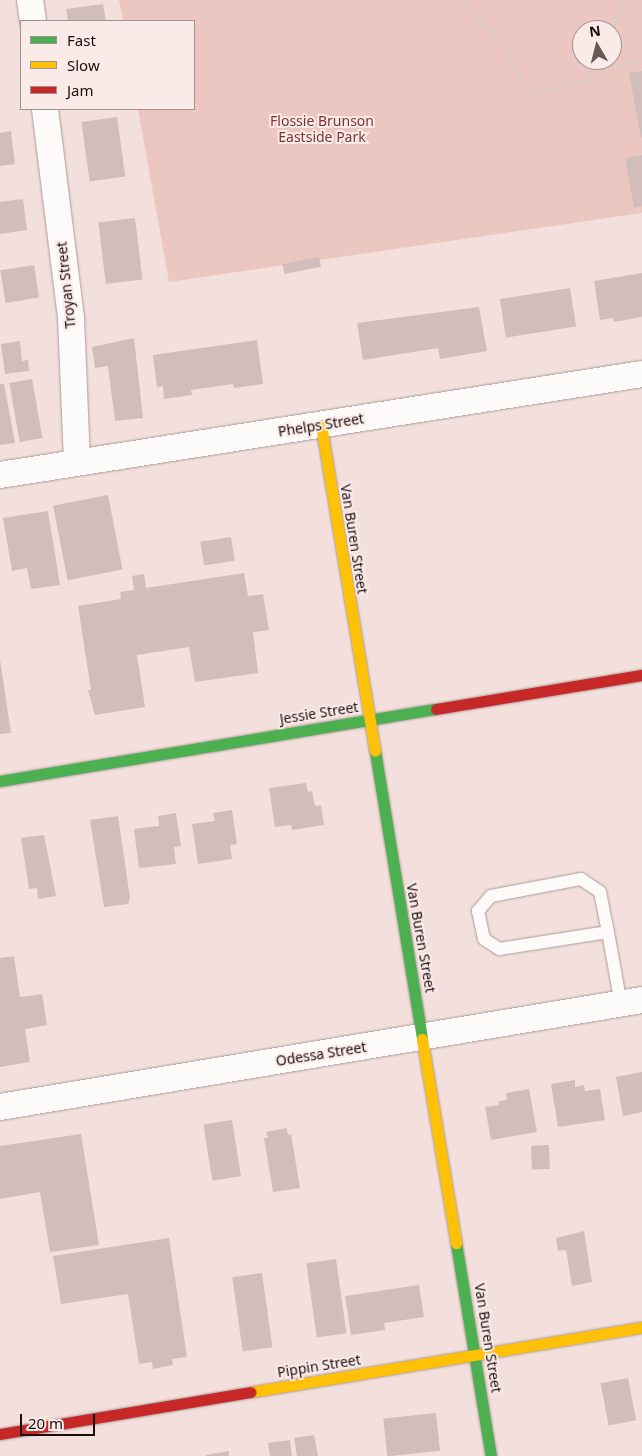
<!DOCTYPE html>
<html>
<head>
<meta charset="utf-8">
<style>
	body { margin:0 }
	#map { position:relative; width:642px; height:1456px; overflow:hidden; background:#f3dfdc; font-family:"Noto Sans",sans-serif }
	div>[style] { position:absolute }
	.green>* { inset:0; background:#ecc7c1 }
	.building>* { inset:0; background:#d1bebb; transform-origin:0 0 }
	.path>* { height:3px; margin-top:-1.5px; transform-origin:0; background:repeating-linear-gradient(90deg,#d2cccc 0 2.5px,transparent 0 5px) }
	.roads { filter:drop-shadow(0 0 1px #ab9c99) drop-shadow(0 0 1px #ab9c99) }
	.lane>* { height:12px; margin:-6px; padding:0 6px; transform-origin:6px; border-radius:6px; background:#fdfafa }
	.street>* { height:26px; margin:-13px; padding:0 13px; transform-origin:13px; border-radius:13px; background:#fdfafa }
	.fast>* { height:11px; margin:-5.5px; padding:0 5.5px; transform-origin:5.5px; border-radius:5.5px; background:#4caf50 }
	.slow>* { height:11px; margin:-5.5px; padding:0 5.5px; transform-origin:5.5px; border-radius:5.5px; background:#ffc107 }
	.jam>* { height:11px; margin:-5.5px; padding:0 5.5px; transform-origin:5.5px; border-radius:5.5px; background:#c62828 }
	span { translate:-50% -50%; white-space:nowrap; text-align:center; line-height:1.15; -webkit-text-stroke:4px #faebe9; paint-order:stroke }
	.park-label { font-size:14px; color:#79362e }
	.street-label { font-size:14px; color:#1b0f0d }
	.legend { position:absolute; left:20px; top:20px; width:175px; height:90px; box-sizing:border-box; background:#faebe9; border:1px solid #a19391; margin:0; padding:6px 9px; list-style:none; font-size:15px; color:#1b0f0d }
	.legend li { display:flex; align-items:center; gap:10px; height:25px }
	.legend b { width:25px; border:1px solid #a19391 }
	.north { position:absolute; left:572px; top:20px; width:50px; height:50px; box-sizing:border-box; background:#faebe9; border:1px solid #a19391; border-radius:50%; rotate:352deg; font-size:14px; font-weight:700; line-height:20px; text-align:center; color:#1b0f0d }
	.north::after { content:''; display:block; margin:auto; width:18px; height:22px; background:#675855; clip-path:polygon(50% 0,100% 100%,50% 72%,0 100%) }
	.scale { position:absolute; left:20px; top:1414px; width:75px; height:22px; box-sizing:border-box; border:2px solid #1b0f0d; border-top:0; padding-left:6px; font-size:15px; line-height:18px; white-space:nowrap; color:#1b0f0d; -webkit-text-stroke:4px #faebe9; paint-order:stroke }
</style>
</head>
<body>
<div id="map">
	<div class="green">
		<i style="clip-path:polygon(evenodd,119px 0,642px 0,642px 213px,169px 282px,138px 109px,194px 109px,194px 21px,123px 21px,119px 0,582px 30px,612px 30px,612px 60px,582px 60px,582px 30px)"></i>
	</div>
	<div class="building">
		<i style="clip-path:polygon(103px 4px,106px 21px,68px 21px,66px 9px)"></i>
		<i style="clip-path:polygon(642px 71px,642px 137px,641px 138px,629px 73px)"></i>
		<i style="left:117px;top:117px;width:60px;height:36px;rotate:82deg"></i>
		<i style="clip-path:polygon(11px 131px,15px 164px,0 166px,0 133px)"></i>
		<i style="clip-path:polygon(642px 155px,642px 206px,634px 208px,625px 158px)"></i>
		<i style="clip-path:polygon(23px 199px,27px 230px,0 234px,0 202px)"></i>
		<i style="left:135px;top:218px;width:62px;height:37px;rotate:83deg"></i>
		<i style="left:319px;top:257px;width:10px;height:37px;rotate:79deg"></i>
		<i style="left:34px;top:265px;width:33px;height:34px;rotate:81deg"></i>
		<i style="clip-path:polygon(642px 273px,642px 317px,614px 322px,613px 318px,600px 320px,594px 281px)"></i>
		<i style="left:570px;top:288px;width:39px;height:71px;rotate:81deg"></i>
		<i style="clip-path:polygon(479px 307px,487px 351px,440px 359px,438px 348px,363px 360px,357px 323px)"></i>
		<i style="clip-path:polygon(134px 338px,143px 418px,115px 421px,108px 366px,95px 368px,92px 347px)"></i>
		<i style="clip-path:polygon(257px 340px,263px 384px,234px 388px,233px 384px,191px 390px,192px 395px,164px 399px,163px 386px,157px 387px,153px 355px)"></i>
		<i style="clip-path:polygon(20px 341px,22px 361px,28px 360px,29px 371px,5px 374px,1px 344px)"></i>
		<i style="left:32px;top:379px;width:60px;height:23px;rotate:80deg"></i>
		<i style="clip-path:polygon(0 384px,4px 384px,15px 443px,0 445px)"></i>
		<i style="left:108px;top:495px;width:76px;height:56px;rotate:79deg"></i>
		<i style="clip-path:polygon(48px 511px,60px 585px,31px 589px,27px 568px,12px 571px,3px 518px)"></i>
		<i style="left:231px;top:537px;width:24px;height:31px;rotate:81deg"></i>
		<i style="clip-path:polygon(244px 573px,248px 596px,263px 594px,269px 630px,253px 632px,258px 673px,195px 682px,189px 647px,137px 655px,145px 707px,95px 715px,88px 690px,91px 690px,78px 606px,121px 599px,120px 592px,134px 590px,132px 576px,144px 574px,146px 588px)"></i>
		<i style="clip-path:polygon(0 660px,11px 733px,0 734px)"></i>
		<i style="clip-path:polygon(306px 783px,308px 792px,312px 791px,315px 806px,321px 805px,324px 825px,292px 830px,291px 825px,275px 827px,269px 788px)"></i>
		<i style="clip-path:polygon(232px 810px,237px 844px,230px 845px,232px 859px,198px 864px,192px 824px,215px 821px,213px 813px)"></i>
		<i style="clip-path:polygon(176px 813px,181px 846px,174px 847px,176px 864px,139px 868px,134px 829px,159px 826px,158px 816px)"></i>
		<i style="clip-path:polygon(118px 816px,130px 898px,128px 904px,104px 907px,90px 820px)"></i>
		<i style="clip-path:polygon(44px 835px,56px 896px,38px 899px,37px 888px,29px 889px,21px 838px)"></i>
		<i style="clip-path:polygon(14px 956px,20px 997px,42px 994px,47px 1025px,25px 1029px,30px 1062px,0 1067px,0 958px)"></i>
		<i style="clip-path:polygon(642px 1072px,642px 1112px,623px 1116px,616px 1077px)"></i>
		<i style="clip-path:polygon(575px 1080px,575px 1087px,584px 1085px,585px 1091px,600px 1089px,605px 1120px,558px 1127px,551px 1084px)"></i>
		<i style="clip-path:polygon(529px 1089px,537px 1132px,491px 1140px,485px 1107px,499px 1105px,499px 1101px,507px 1100px,506px 1093px)"></i>
		<i style="left:232px;top:1120px;width:57px;height:29px;rotate:81deg"></i>
		<i style="clip-path:polygon(287px 1128px,288px 1135px,291px 1134px,300px 1188px,273px 1192px,264px 1138px,268px 1138px,266px 1132px)"></i>
		<i style="clip-path:polygon(81px 1134px,99px 1245px,50px 1252px,40px 1192px,0 1199px,0 1146px)"></i>
		<i style="left:549px;top:1145px;width:24px;height:18px;rotate:88deg"></i>
		<i style="clip-path:polygon(584px 1231px,592px 1282px,572px 1286px,566px 1250px,558px 1251px,556px 1238px)"></i>
		<i style="clip-path:polygon(169px 1238px,187px 1357px,172px 1359px,173px 1365px,153px 1369px,152px 1362px,139px 1364px,128px 1294px,61px 1304px,53px 1256px)"></i>
		<i style="left:336px;top:1259px;width:75px;height:30px;rotate:82deg"></i>
		<i style="left:262px;top:1273px;width:75px;height:30px;rotate:82deg"></i>
		<i style="clip-path:polygon(419px 1285px,424px 1317px,384px 1323px,385px 1330px,351px 1335px,345px 1296px)"></i>
		<i style="left:628px;top:1378px;width:43px;height:28px;rotate:79deg"></i>
		<i style="left:436px;top:1413px;width:38px;height:53px;rotate:84deg"></i>
		<i style="clip-path:polygon(314px 1435px,318px 1456px,297px 1456px,294px 1438px)"></i>
		<i style="clip-path:polygon(290px 1440px,292px 1456px,270px 1456px,268px 1443px)"></i>
		<i style="clip-path:polygon(229px 1451px,229px 1456px,206px 1456px,206px 1455px)"></i>
	</div>
	<div class="path">
		<i style="left:463px;top:0;width:60px;rotate:49.1deg"></i>
		<i style="left:502px;top:45px;width:57px;rotate:60.8deg"></i>
		<i style="left:530px;top:95px;width:57px;rotate:-13.3deg"></i>
		<i style="left:585px;top:82px;width:25px;rotate:-61deg"></i>
		<i style="left:612px;top:32px;width:34px;rotate:-69deg"></i>
		<i style="left:592px;top:69px;width:51px;rotate:-9.1deg"></i>
	</div>
	<div class="roads">
		<div class="lane">
			<i style="left:608px;top:932px;width:110px;rotate:171.1deg"></i>
			<i style="left:499px;top:949px;width:18px;rotate:-146deg"></i>
			<i style="left:484px;top:939px;width:29px;rotate:-102deg"></i>
			<i style="left:478px;top:911px;width:20px;rotate:-49deg"></i>
			<i style="left:491px;top:896px;width:92px;rotate:-10.7deg"></i>
			<i style="left:581px;top:879px;width:23px;rotate:34deg"></i>
			<i style="left:600px;top:892px;width:41px;rotate:78.7deg"></i>
			<i style="left:608px;top:932px;width:73px;rotate:79.8deg"></i>
		</div>
		<div class="street">
			<i style="left:30px;top:0;width:21px;rotate:82deg"></i>
			<i style="left:45px;top:109px;width:211px;rotate:82.9deg"></i>
			<i style="left:71px;top:318px;width:144px;rotate:87.6deg"></i>
			<i style="left:0;top:475px;width:650px;rotate:-8.94deg"></i>
			<i style="left:0;top:1107px;width:651px;rotate:-9.46deg"></i>
		</div>
		<div class="fast">
			<i style="left:375px;top:751px;width:292px;rotate:80.7deg"></i>
			<i style="left:0;top:781px;width:442px;rotate:-9.4deg"></i>
			<i style="left:456px;top:1243px;width:216px;rotate:80.7deg"></i>
		</div>
		<div class="slow">
			<i style="left:321px;top:425px;width:330px;rotate:80.6deg"></i>
			<i style="left:422px;top:1039px;width:207px;rotate:80.5deg"></i>
			<i style="left:251px;top:1392px;width:396px;rotate:-9.4deg"></i>
		</div>
		<div class="jam">
			<i style="left:436px;top:709px;width:209px;rotate:-9.4deg"></i>
			<i style="left:0;top:1434px;width:254px;rotate:-9.5deg"></i>
		</div>
	</div>
	<div class="park-label">
		<span style="left:322px;top:129px">Flossie Brunson<br>Eastside Park</span>
	</div>
	<div class="street-label">
		<span style="left:66px;top:285px;rotate:-96deg">Troyan Street</span>
		<span style="left:321px;top:425px;rotate:-9deg">Phelps Street</span>
		<span style="left:354px;top:539px;rotate:81deg">Van Buren Street</span>
		<span style="left:319px;top:713px;rotate:-9deg">Jessie Street</span>
		<span style="left:421px;top:938px;rotate:80deg">Van Buren Street</span>
		<span style="left:321px;top:1054px;rotate:-9deg">Odessa Street</span>
		<span style="left:488px;top:1338px;rotate:81deg">Van Buren Street</span>
		<span style="left:319px;top:1366px;rotate:-9deg">Pippin Street</span>
	</div>
	<ul class="legend">
	<li><b style="height:6px;background:#4caf50"></b>Fast</li>
	<li><b style="height:6px;background:#ffc107"></b>Slow</li>
	<li><b style="height:6px;background:#c62828"></b>Jam</li>
	</ul>
	<div class="north">N</div>
	<div class="scale">20 m</div>
</div>
</body>
</html>
